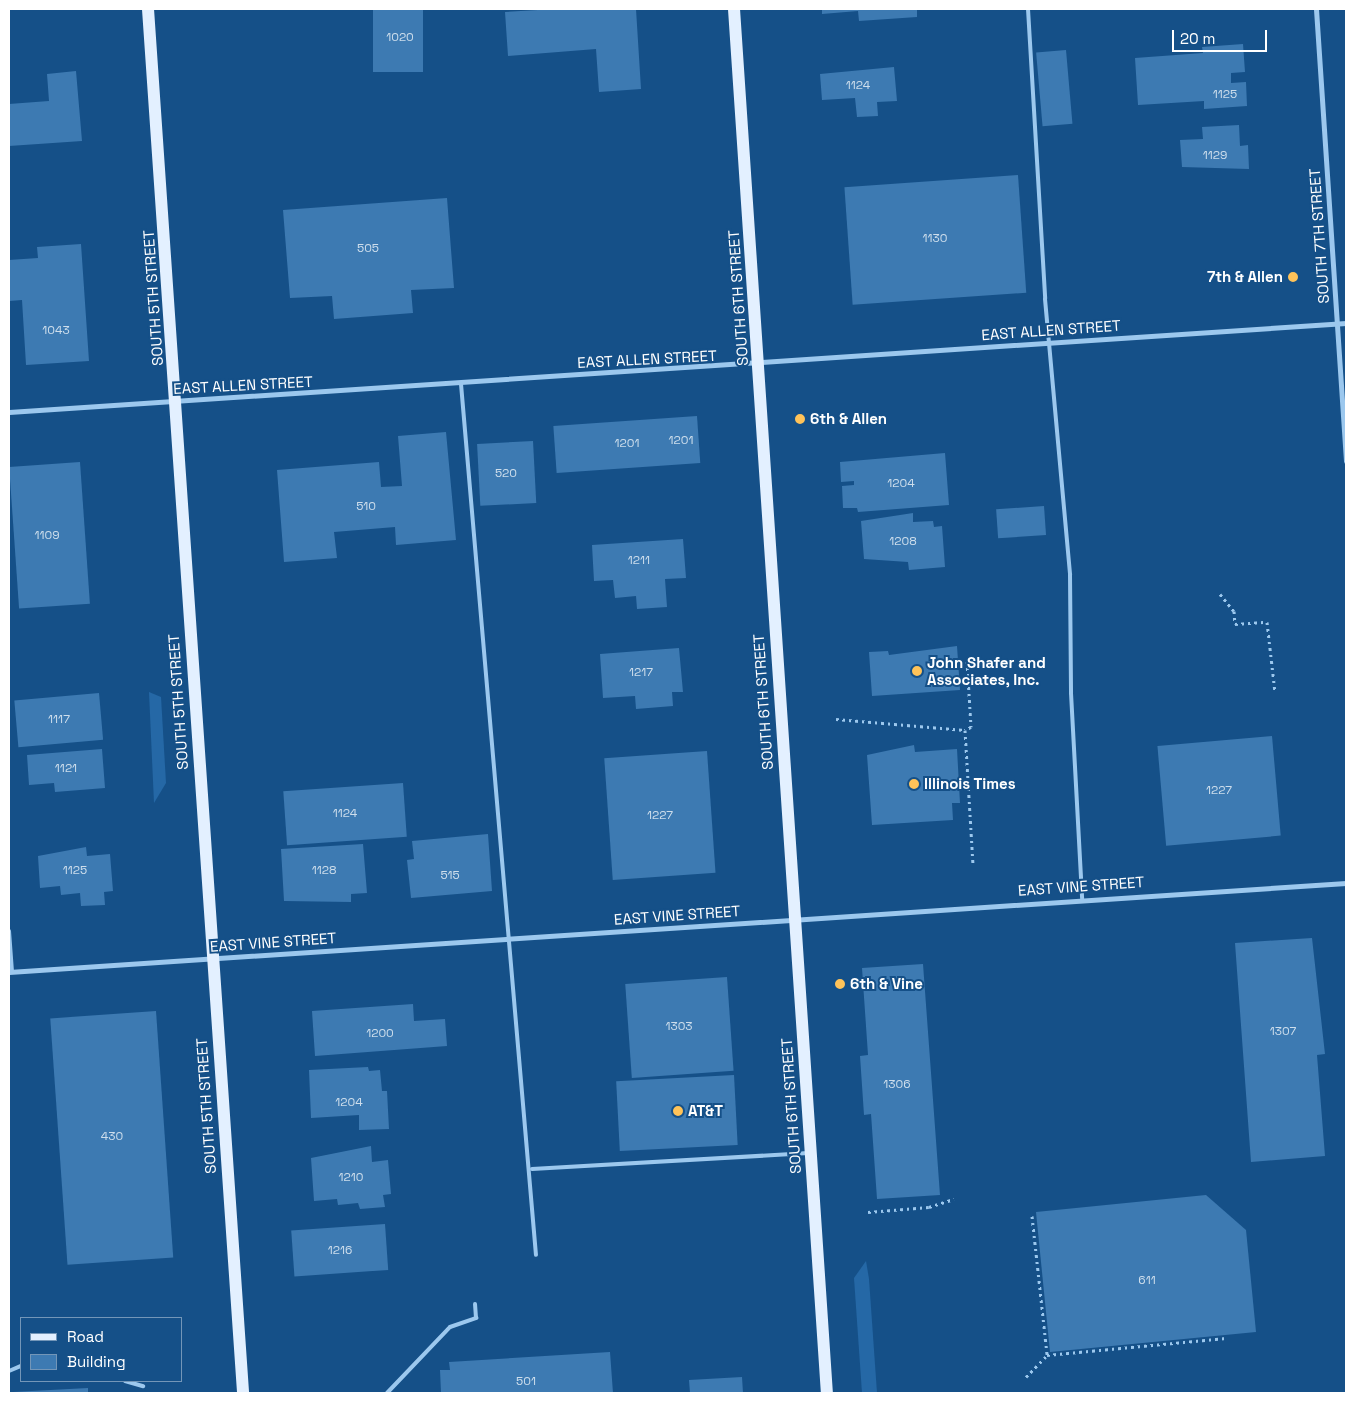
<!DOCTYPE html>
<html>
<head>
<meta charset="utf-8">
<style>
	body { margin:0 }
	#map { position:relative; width:1355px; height:1402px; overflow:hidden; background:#155088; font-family:"Space Grotesk",sans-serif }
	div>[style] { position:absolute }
	.green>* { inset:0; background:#2568a6 }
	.building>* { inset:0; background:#3d7ab2; transform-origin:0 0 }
	.path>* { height:3px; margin-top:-1.5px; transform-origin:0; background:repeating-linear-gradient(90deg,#9cc8ee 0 2.5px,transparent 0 6.5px) }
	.lane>* { height:4px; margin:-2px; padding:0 2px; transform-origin:2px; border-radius:2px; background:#9cc8ee }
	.street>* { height:5px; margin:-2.5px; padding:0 2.5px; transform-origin:2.5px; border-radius:2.5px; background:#9cc8ee }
	.primary>* { height:12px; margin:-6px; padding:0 6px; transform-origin:6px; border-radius:6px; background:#e3f0ff }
	.dots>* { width:14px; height:14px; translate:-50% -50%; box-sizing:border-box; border:2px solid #155088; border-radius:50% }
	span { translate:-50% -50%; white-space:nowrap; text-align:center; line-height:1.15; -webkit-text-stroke:4px #155088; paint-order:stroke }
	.number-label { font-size:12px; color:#cedeec }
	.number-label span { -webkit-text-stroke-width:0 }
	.street-label { font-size:15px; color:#fff }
	.poi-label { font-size:15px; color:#fff; font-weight:700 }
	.right { translate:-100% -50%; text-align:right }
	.left { translate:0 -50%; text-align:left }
	.frame { position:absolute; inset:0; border:10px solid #fff; pointer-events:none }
	.legend { position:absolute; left:20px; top:1317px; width:162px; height:65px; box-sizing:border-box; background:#155088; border:1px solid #7396b8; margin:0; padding:6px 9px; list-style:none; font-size:15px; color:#fff }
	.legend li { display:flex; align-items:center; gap:10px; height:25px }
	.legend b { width:25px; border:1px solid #7396b8 }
	.scale { position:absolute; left:1172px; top:30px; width:95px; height:22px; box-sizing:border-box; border:2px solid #fff; border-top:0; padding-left:6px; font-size:15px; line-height:18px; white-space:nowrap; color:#fff; -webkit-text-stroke:4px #155088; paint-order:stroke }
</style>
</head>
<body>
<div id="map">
	<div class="green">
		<i style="clip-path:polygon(149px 692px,161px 697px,166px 783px,154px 803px)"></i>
		<i style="clip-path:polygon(866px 1261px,869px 1279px,877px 1393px,862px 1393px,854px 1278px)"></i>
	</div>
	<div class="building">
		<i style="left:373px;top:9px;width:50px;height:63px"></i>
		<i style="clip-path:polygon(555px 9px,636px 9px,641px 89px,599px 92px,596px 49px,508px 56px,505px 12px)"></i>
		<i style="clip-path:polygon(822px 9px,917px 9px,917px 17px,859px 21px,858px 11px,822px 14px)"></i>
		<i style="clip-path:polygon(1243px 44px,1245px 72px,1231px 73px,1231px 83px,1246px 82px,1247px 106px,1204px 109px,1204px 101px,1138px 105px,1135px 58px,1203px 53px,1202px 47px)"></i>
		<i style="left:1066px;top:50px;width:74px;height:30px;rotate:85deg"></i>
		<i style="clip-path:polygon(894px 67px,897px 101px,877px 102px,878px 116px,857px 117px,855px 98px,822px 100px,820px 74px)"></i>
		<i style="clip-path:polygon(76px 71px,82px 141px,9px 146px,9px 104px,49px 101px,47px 74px)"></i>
		<i style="clip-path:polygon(1239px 125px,1240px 146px,1248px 145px,1249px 169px,1182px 167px,1180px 140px,1203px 139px,1202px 127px)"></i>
		<i style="left:1018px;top:175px;width:118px;height:174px;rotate:86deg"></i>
		<i style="clip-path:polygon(447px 198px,454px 288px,411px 290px,413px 313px,334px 319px,332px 296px,290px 298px,283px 210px)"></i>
		<i style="clip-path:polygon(81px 244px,89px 361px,26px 365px,22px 300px,9px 301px,9px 260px,38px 258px,37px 247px)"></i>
		<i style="left:697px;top:416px;width:47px;height:144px;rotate:86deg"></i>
		<i style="clip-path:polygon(446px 432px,456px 540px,396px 545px,395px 527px,334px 532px,337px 558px,284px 562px,277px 470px,379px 462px,381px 487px,402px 486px,398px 436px)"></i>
		<i style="left:533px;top:441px;width:62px;height:56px;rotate:87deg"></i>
		<i style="clip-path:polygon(945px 453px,949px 505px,858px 512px,857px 508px,843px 508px,842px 486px,854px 485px,854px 481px,841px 482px,840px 462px)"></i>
		<i style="left:80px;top:462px;width:142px;height:71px;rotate:86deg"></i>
		<i style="left:1044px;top:506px;width:29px;height:48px;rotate:86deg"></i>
		<i style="clip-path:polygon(913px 513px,913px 522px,933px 521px,934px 527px,942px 526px,945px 567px,909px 570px,908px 562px,864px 559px,861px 521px)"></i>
		<i style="clip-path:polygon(683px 539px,686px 578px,665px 579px,667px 607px,637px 609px,636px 596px,615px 598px,613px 580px,594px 581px,592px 545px)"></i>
		<i style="clip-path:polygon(957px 646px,960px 690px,872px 696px,869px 652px,888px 651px,889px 655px)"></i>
		<i style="clip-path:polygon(679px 648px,683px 692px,672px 692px,673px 706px,636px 709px,635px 696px,603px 698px,600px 654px)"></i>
		<i style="left:99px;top:693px;width:47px;height:85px;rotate:85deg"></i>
		<i style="left:1272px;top:736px;width:100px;height:115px;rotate:85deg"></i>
		<i style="clip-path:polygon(914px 745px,915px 752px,957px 749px,960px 803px,952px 803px,953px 820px,872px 825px,867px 755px)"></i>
		<i style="clip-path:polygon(102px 749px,105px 788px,55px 792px,54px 783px,29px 785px,27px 755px)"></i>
		<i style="left:707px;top:751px;width:122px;height:103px;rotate:86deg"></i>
		<i style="left:403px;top:783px;width:54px;height:120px;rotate:86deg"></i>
		<i style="clip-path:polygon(488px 834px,492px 891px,411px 898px,407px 860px,414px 859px,412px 841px)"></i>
		<i style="clip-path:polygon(363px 844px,367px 893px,351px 894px,351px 902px,284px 901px,281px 849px)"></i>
		<i style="clip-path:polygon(86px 847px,87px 856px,110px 854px,113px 891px,104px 892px,105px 905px,81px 906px,80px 893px,61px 895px,60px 886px,40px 888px,38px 856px)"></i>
		<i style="clip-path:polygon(1312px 938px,1325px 1054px,1317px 1055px,1325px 1156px,1251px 1162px,1235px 943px)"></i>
		<i style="clip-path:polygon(923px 964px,940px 1195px,877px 1199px,871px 1114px,864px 1115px,860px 1056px,868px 1055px,862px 968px)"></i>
		<i style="left:727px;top:977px;width:94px;height:102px;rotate:86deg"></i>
		<i style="clip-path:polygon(413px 1004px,414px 1021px,445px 1019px,447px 1046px,315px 1056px,312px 1011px)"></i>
		<i style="left:156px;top:1011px;width:247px;height:106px;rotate:86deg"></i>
		<i style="clip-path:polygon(368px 1067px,369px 1071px,380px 1070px,382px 1091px,387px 1091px,389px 1129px,359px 1130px,359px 1115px,311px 1118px,309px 1070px)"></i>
		<i style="left:734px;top:1075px;width:70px;height:118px;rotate:87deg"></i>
		<i style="clip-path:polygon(371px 1146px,372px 1162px,388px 1160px,391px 1194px,383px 1195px,385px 1207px,360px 1209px,358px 1203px,338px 1205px,337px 1199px,314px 1201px,311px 1158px)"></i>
		<i style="clip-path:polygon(1206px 1195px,1246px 1230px,1256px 1332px,1050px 1352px,1036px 1212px)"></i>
		<i style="left:385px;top:1224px;width:46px;height:94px;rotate:86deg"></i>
		<i style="clip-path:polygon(610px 1352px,613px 1393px,441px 1393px,440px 1370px,450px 1370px,449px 1362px)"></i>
		<i style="clip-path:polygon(742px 1377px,743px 1393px,690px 1393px,689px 1380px)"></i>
		<i style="clip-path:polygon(88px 1388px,88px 1393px,13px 1393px,13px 1392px)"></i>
	</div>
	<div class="path">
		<i style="left:1220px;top:594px;width:22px;rotate:51deg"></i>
		<i style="left:1234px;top:611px;width:13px;rotate:86deg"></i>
		<i style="left:1235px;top:624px;width:32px;rotate:-4deg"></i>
		<i style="left:1267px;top:622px;width:70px;rotate:83.5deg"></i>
		<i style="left:967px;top:661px;width:66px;rotate:86.5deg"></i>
		<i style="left:971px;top:727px;width:7px;rotate:153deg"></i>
		<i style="left:965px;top:730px;width:133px;rotate:86.6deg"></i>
		<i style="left:836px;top:719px;width:129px;rotate:4.9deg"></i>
		<i style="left:868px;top:1212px;width:61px;rotate:-4.7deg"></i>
		<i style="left:929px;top:1207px;width:26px;rotate:-18deg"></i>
		<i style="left:1032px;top:1216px;width:140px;rotate:83.8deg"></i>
		<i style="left:1026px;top:1377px;width:30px;rotate:-46deg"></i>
		<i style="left:1047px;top:1355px;width:180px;rotate:-5.4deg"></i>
	</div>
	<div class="lane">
		<i style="left:1028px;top:9px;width:290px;rotate:86.6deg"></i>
		<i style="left:1045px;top:299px;width:277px;rotate:84.8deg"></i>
		<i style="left:1070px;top:575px;width:118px;rotate:89.5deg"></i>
		<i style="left:1071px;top:693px;width:206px;rotate:86.9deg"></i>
		<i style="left:461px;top:384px;width:874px;rotate:85.08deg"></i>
		<i style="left:9px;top:931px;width:41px;rotate:85.8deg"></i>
		<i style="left:532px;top:1169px;width:277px;rotate:-3.3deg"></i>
		<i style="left:9px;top:1371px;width:13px;rotate:-23deg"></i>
		<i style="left:125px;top:1381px;width:19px;rotate:16deg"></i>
		<i style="left:387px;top:1393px;width:91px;rotate:-46.3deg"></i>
		<i style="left:450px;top:1327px;width:28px;rotate:-19deg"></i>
		<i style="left:476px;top:1318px;width:14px;rotate:-94deg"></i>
	</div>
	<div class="street">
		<i style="left:1316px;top:9px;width:453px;rotate:86.2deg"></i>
		<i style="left:9px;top:412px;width:1340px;rotate:-3.81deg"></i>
		<i style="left:9px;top:972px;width:1340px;rotate:-3.81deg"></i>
	</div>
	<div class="primary">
		<i style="left:148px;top:9px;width:1387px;rotate:86.07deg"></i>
		<i style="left:734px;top:9px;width:1387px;rotate:86.16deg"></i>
	</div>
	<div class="dots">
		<i style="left:1293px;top:277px;background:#ffc359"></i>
		<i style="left:800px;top:419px;background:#ffc359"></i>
		<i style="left:917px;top:671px;background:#ffc359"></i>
		<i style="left:914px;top:784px;background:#ffc359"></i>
		<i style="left:840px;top:984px;background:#ffc359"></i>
		<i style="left:678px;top:1111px;background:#ffc359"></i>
	</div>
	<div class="number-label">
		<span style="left:400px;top:38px">1020</span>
		<span style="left:858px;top:86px">1124</span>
		<span style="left:1225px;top:95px">1125</span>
		<span style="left:1215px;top:156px">1129</span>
		<span style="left:935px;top:239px">1130</span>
		<span style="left:368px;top:249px">505</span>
		<span style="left:56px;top:331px">1043</span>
		<span style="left:681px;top:441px">1201</span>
		<span style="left:627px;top:444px">1201</span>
		<span style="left:506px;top:474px">520</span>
		<span style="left:901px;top:484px">1204</span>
		<span style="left:366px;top:507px">510</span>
		<span style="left:47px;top:536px">1109</span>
		<span style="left:903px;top:542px">1208</span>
		<span style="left:639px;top:561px">1211</span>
		<span style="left:641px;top:673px">1217</span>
		<span style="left:59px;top:720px">1117</span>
		<span style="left:66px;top:769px">1121</span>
		<span style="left:1219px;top:791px">1227</span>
		<span style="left:345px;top:814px">1124</span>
		<span style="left:660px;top:816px">1227</span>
		<span style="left:75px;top:871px">1125</span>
		<span style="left:324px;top:871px">1128</span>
		<span style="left:450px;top:876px">515</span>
		<span style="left:679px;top:1027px">1303</span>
		<span style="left:1283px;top:1032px">1307</span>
		<span style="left:380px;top:1034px">1200</span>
		<span style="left:897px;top:1085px">1306</span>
		<span style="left:349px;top:1103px">1204</span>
		<span style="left:112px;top:1137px">430</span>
		<span style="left:351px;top:1178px">1210</span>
		<span style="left:340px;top:1251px">1216</span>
		<span style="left:1147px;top:1281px">611</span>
		<span style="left:526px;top:1382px">501</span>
	</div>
	<div class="street-label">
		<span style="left:1319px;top:236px;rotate:-94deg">SOUTH 7TH STREET</span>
		<span style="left:153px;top:298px;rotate:-94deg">SOUTH 5TH STREET</span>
		<span style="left:738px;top:298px;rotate:-94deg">SOUTH 6TH STREET</span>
		<span style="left:1051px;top:330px;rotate:-4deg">EAST ALLEN STREET</span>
		<span style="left:647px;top:359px;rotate:-3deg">EAST ALLEN STREET</span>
		<span style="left:243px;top:385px;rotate:-3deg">EAST ALLEN STREET</span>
		<span style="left:178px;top:702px;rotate:-94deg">SOUTH 5TH STREET</span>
		<span style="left:763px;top:702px;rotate:-94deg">SOUTH 6TH STREET</span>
		<span style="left:1081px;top:886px;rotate:-4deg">EAST VINE STREET</span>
		<span style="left:677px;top:915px;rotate:-4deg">EAST VINE STREET</span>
		<span style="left:273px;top:942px;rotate:-4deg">EAST VINE STREET</span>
		<span style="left:206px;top:1106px;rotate:-94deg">SOUTH 5TH STREET</span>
		<span style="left:791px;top:1106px;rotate:-94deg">SOUTH 6TH STREET</span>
	</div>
	<div class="poi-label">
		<span class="right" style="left:1283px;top:277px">7th &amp; Allen</span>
		<span class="left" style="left:810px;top:419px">6th &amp; Allen</span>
		<span class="left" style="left:927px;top:671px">John Shafer and<br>Associates, Inc.</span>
		<span class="left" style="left:924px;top:784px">Illinois Times</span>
		<span class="left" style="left:850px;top:984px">6th &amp; Vine</span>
		<span class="left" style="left:688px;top:1111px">AT&amp;T</span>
	</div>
	<div class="frame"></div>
	<ul class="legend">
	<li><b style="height:6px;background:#e3f0ff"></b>Road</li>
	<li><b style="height:14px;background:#3d7ab2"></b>Building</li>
	</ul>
	<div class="scale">20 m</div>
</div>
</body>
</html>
